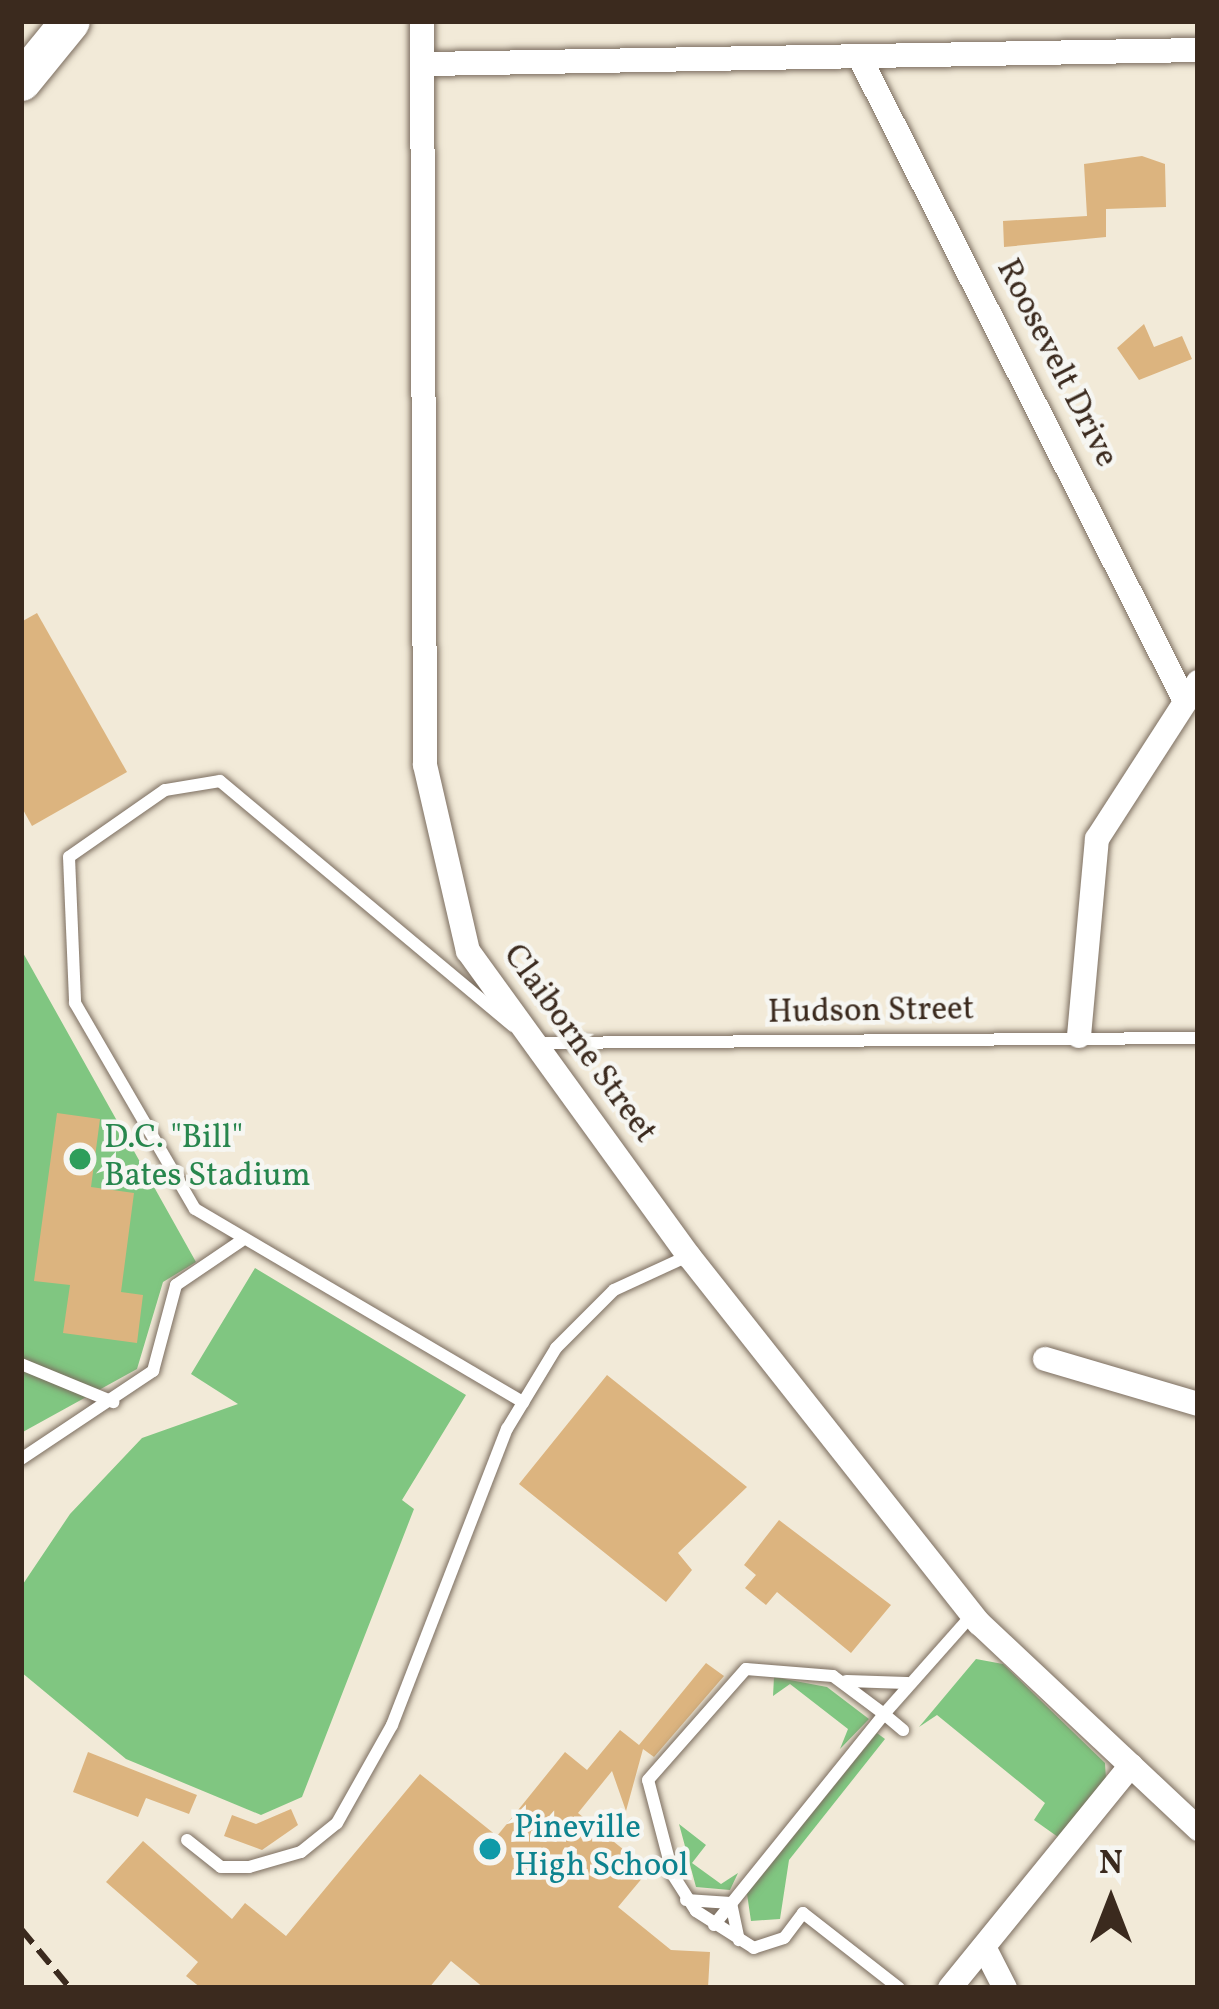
<!DOCTYPE html>
<html>
<head>
<meta charset="utf-8">
<style>
	body { margin:0 }
	#map { position:relative; width:1219px; height:2009px; overflow:hidden; background:#f2ead8; font-family:Vollkorn,serif }
	div>[style] { position:absolute }
	.green>* { inset:0; background:#80c681 }
	.building>* { inset:0; background:#dcb47f }
	.roads { filter:drop-shadow(0 0 3px #7b6d5f) drop-shadow(0 0 3px #7b6d5f) }
	.service>* { height:12px; margin:-6px; padding:0 6px; transform-origin:6px; border-radius:6px; background:#fff }
	.minor>* { height:24px; margin:-12px; padding:0 12px; transform-origin:12px; border-radius:12px; background:#fff }
	.trunk>* { height:39px; margin:-19.5px; padding:0 19.5px; transform-origin:19.5px; border-radius:19.5px; background:#fff }
	.rail>* { height:6px; margin-top:-3px; transform-origin:0; background:repeating-linear-gradient(90deg,#3b2a1e 0 18px,transparent 0 27px) }
	.dots>* { width:33px; height:33px; translate:-50% -50%; box-sizing:border-box; border:6px solid #f6f6f2; border-radius:50% }
	span { translate:-50% -50%; white-space:nowrap; text-align:center; line-height:1.15; -webkit-text-stroke:9px #f6f6f2; paint-order:stroke }
	.street-label { font-size:33px; color:#3b2a1e }
	.leisure-label { font-size:33px; color:#27864d }
	.left { translate:0 -50%; text-align:left }
	.culture-label { font-size:33px; color:#0d838f }
	.frame { position:absolute; inset:0; border:24px solid #3b2a1e; pointer-events:none }
	.north { position:absolute; left:1051px; top:1841px; width:120px; height:120px; -webkit-text-stroke:9px #f6f6f2; paint-order:stroke; rotate:0deg; font-size:33px; font-weight:700; line-height:48px; text-align:center; color:#3b2a1e }
	.north::after { content:''; display:block; margin:auto; width:42px; height:54px; background:#3b2a1e; clip-path:polygon(50% 0,100% 100%,50% 72%,0 100%) }
</style>
</head>
<body>
<div id="map">
	<div class="green">
		<i style="clip-path:polygon(21px 908px,22px 951px,196px 1262px,163px 1282px,137px 1369px,21px 1433px)"></i>
		<i style="clip-path:polygon(255px 1268px,466px 1395px,402px 1500px,414px 1509px,302px 1797px,261px 1815px,126px 1759px,21px 1672px,21px 1587px,70px 1514px,142px 1438px,238px 1404px,191px 1374px)"></i>
		<i style="clip-path:polygon(976px 1659px,1003px 1664px,1105px 1763px,1106px 1779px,1058px 1837px,1034px 1820px,1045px 1803px,937px 1715px,919px 1727px)"></i>
		<i style="clip-path:polygon(774px 1677px,827px 1687px,869px 1719px,840px 1749px,848px 1729px,790px 1684px,773px 1696px)"></i>
		<i style="clip-path:polygon(877px 1733px,885px 1739px,789px 1860px,780px 1919px,751px 1921px,747px 1894px)"></i>
		<i style="clip-path:polygon(679px 1824px,706px 1845px,692px 1863px,721px 1884px,738px 1873px,730px 1890px,696px 1887px)"></i>
	</div>
	<div class="building">
		<i style="clip-path:polygon(1142px 156px,1165px 164px,1166px 207px,1106px 209px,1106px 237px,1004px 247px,1003px 221px,1087px 216px,1084px 164px)"></i>
		<i style="clip-path:polygon(1144px 324px,1154px 347px,1182px 336px,1192px 359px,1139px 380px,1117px 348px)"></i>
		<i style="clip-path:polygon(37px 613px,127px 772px,32px 826px,21px 806px,21px 622px)"></i>
		<i style="clip-path:polygon(57px 1113px,100px 1119px,91px 1187px,134px 1193px,121px 1292px,143px 1295px,137px 1343px,63px 1333px,70px 1285px,34px 1281px)"></i>
		<i style="clip-path:polygon(607px 1375px,747px 1487px,678px 1553px,692px 1570px,666px 1602px,519px 1484px)"></i>
		<i style="clip-path:polygon(779px 1520px,891px 1605px,851px 1653px,777px 1592px,766px 1605px,745px 1588px,756px 1575px,744px 1565px)"></i>
		<i style="clip-path:polygon(706px 1663px,724px 1676px,654px 1757px,643px 1749px,626px 1811px,612px 1771px,578px 1813px,649px 1870px,618px 1907px,671px 1950px,710px 1952px,708px 1988px,484px 1988px,451px 1961px,429px 1988px,201px 1988px,186px 1976px,198px 1962px,106px 1882px,143px 1841px,232px 1919px,245px 1903px,286px 1936px,420px 1774px,497px 1836px,565px 1752px,587px 1770px,620px 1730px,639px 1745px)"></i>
		<i style="clip-path:polygon(88px 1752px,197px 1795px,189px 1814px,146px 1798px,138px 1817px,73px 1792px)"></i>
		<i style="clip-path:polygon(291px 1809px,298px 1825px,262px 1850px,224px 1836px,232px 1815px,256px 1824px)"></i>
	</div>
	<div class="roads">
		<div class="service">
			<i style="left:513px;top:1026px;width:382px;rotate:-140.1deg"></i>
			<i style="left:220px;top:781px;width:56px;rotate:170.7deg"></i>
			<i style="left:165px;top:790px;width:117px;rotate:145.1deg"></i>
			<i style="left:69px;top:857px;width:146px;rotate:87.6deg"></i>
			<i style="left:75px;top:1003px;width:238px;rotate:59.8deg"></i>
			<i style="left:195px;top:1209px;width:381px;rotate:30.5deg"></i>
			<i style="left:540px;top:1043px;width:658px;rotate:-0.44deg"></i>
			<i style="left:21px;top:1364px;width:100px;rotate:22.4deg"></i>
			<i style="left:21px;top:1459px;width:159px;rotate:-33.7deg"></i>
			<i style="left:153px;top:1371px;width:89px;rotate:-75deg"></i>
			<i style="left:176px;top:1285px;width:78px;rotate:-34.1deg"></i>
			<i style="left:846px;top:1681px;width:62px;rotate:1.8deg"></i>
			<i style="left:187px;top:1840px;width:43px;rotate:38.5deg"></i>
			<i style="left:221px;top:1867px;width:28px"></i>
			<i style="left:249px;top:1867px;width:54px;rotate:-16.1deg"></i>
			<i style="left:301px;top:1852px;width:46px;rotate:-38.9deg"></i>
			<i style="left:337px;top:1823px;width:112px;rotate:-60.7deg"></i>
			<i style="left:392px;top:1725px;width:318px;rotate:-68.8deg"></i>
			<i style="left:507px;top:1429px;width:95px;rotate:-58.8deg"></i>
			<i style="left:556px;top:1348px;width:82px;rotate:-45deg"></i>
			<i style="left:614px;top:1290px;width:81px;rotate:-24.7deg"></i>
			<i style="left:686px;top:1900px;width:45px;rotate:3.8deg"></i>
			<i style="left:731px;top:1903px;width:38px;rotate:78deg"></i>
			<i style="left:714px;top:1925px;width:271px;rotate:-51.1deg"></i>
			<i style="left:884px;top:1714px;width:25px;rotate:40deg"></i>
			<i style="left:899px;top:1988px;width:122px;rotate:-142deg"></i>
			<i style="left:803px;top:1913px;width:31px;rotate:127deg"></i>
			<i style="left:784px;top:1938px;width:32px;rotate:162deg"></i>
			<i style="left:754px;top:1948px;width:69px;rotate:-147.5deg"></i>
			<i style="left:696px;top:1911px;width:43px;rotate:-122.6deg"></i>
			<i style="left:673px;top:1875px;width:98px;rotate:-104.7deg"></i>
			<i style="left:648px;top:1780px;width:148px;rotate:-48.6deg"></i>
			<i style="left:746px;top:1669px;width:87px;rotate:4.6deg"></i>
			<i style="left:833px;top:1676px;width:64px;rotate:36.7deg"></i>
			<i style="left:884px;top:1714px;width:132px;rotate:-48.4deg"></i>
		</div>
		<div class="minor">
			<i style="left:422px;top:21px;width:744px;rotate:89.77deg"></i>
			<i style="left:425px;top:765px;width:191px;rotate:77deg"></i>
			<i style="left:468px;top:951px;width:377px;rotate:54.1deg"></i>
			<i style="left:689px;top:1256px;width:468px;rotate:51.7deg"></i>
			<i style="left:979px;top:1623px;width:301px;rotate:43.2deg"></i>
			<i style="left:861px;top:60px;width:718px;rotate:63.19deg"></i>
			<i style="left:428px;top:64px;width:770px;rotate:-1.04deg"></i>
			<i style="left:1079px;top:1036px;width:198px;rotate:-84.8deg"></i>
			<i style="left:1097px;top:839px;width:187px;rotate:-57.2deg"></i>
			<i style="left:1045px;top:1359px;width:159px;rotate:16.4deg"></i>
			<i style="left:984px;top:1947px;width:46px;rotate:62.9deg"></i>
			<i style="left:950px;top:1988px;width:287px;rotate:-50.9deg"></i>
		</div>
		<div class="trunk">
			<i style="left:21px;top:81px;width:77px;rotate:-50.8deg"></i>
		</div>
	</div>
	<div class="rail">
		<i style="left:21px;top:1929px;width:77px;rotate:50.3deg"></i>
	</div>
	<div class="dots">
		<i style="left:80px;top:1159px;background:#2e9e5b"></i>
		<i style="left:490px;top:1849px;background:#0f9aa8"></i>
	</div>
	<div class="street-label">
		<span style="left:1055px;top:364px;rotate:63deg">Roosevelt Drive</span>
		<span style="left:871px;top:1013px;rotate:-1deg">Hudson Street</span>
		<span style="left:578px;top:1045px;rotate:54deg">Claiborne Street</span>
	</div>
	<div class="leisure-label">
		<span class="left" style="left:104px;top:1159px">D.C. "Bill"<br>Bates Stadium</span>
	</div>
	<div class="culture-label">
		<span class="left" style="left:514px;top:1849px">Pineville<br>High School</span>
	</div>
	<div class="frame"></div>
	<div class="north">N</div>
</div>
</body>
</html>
